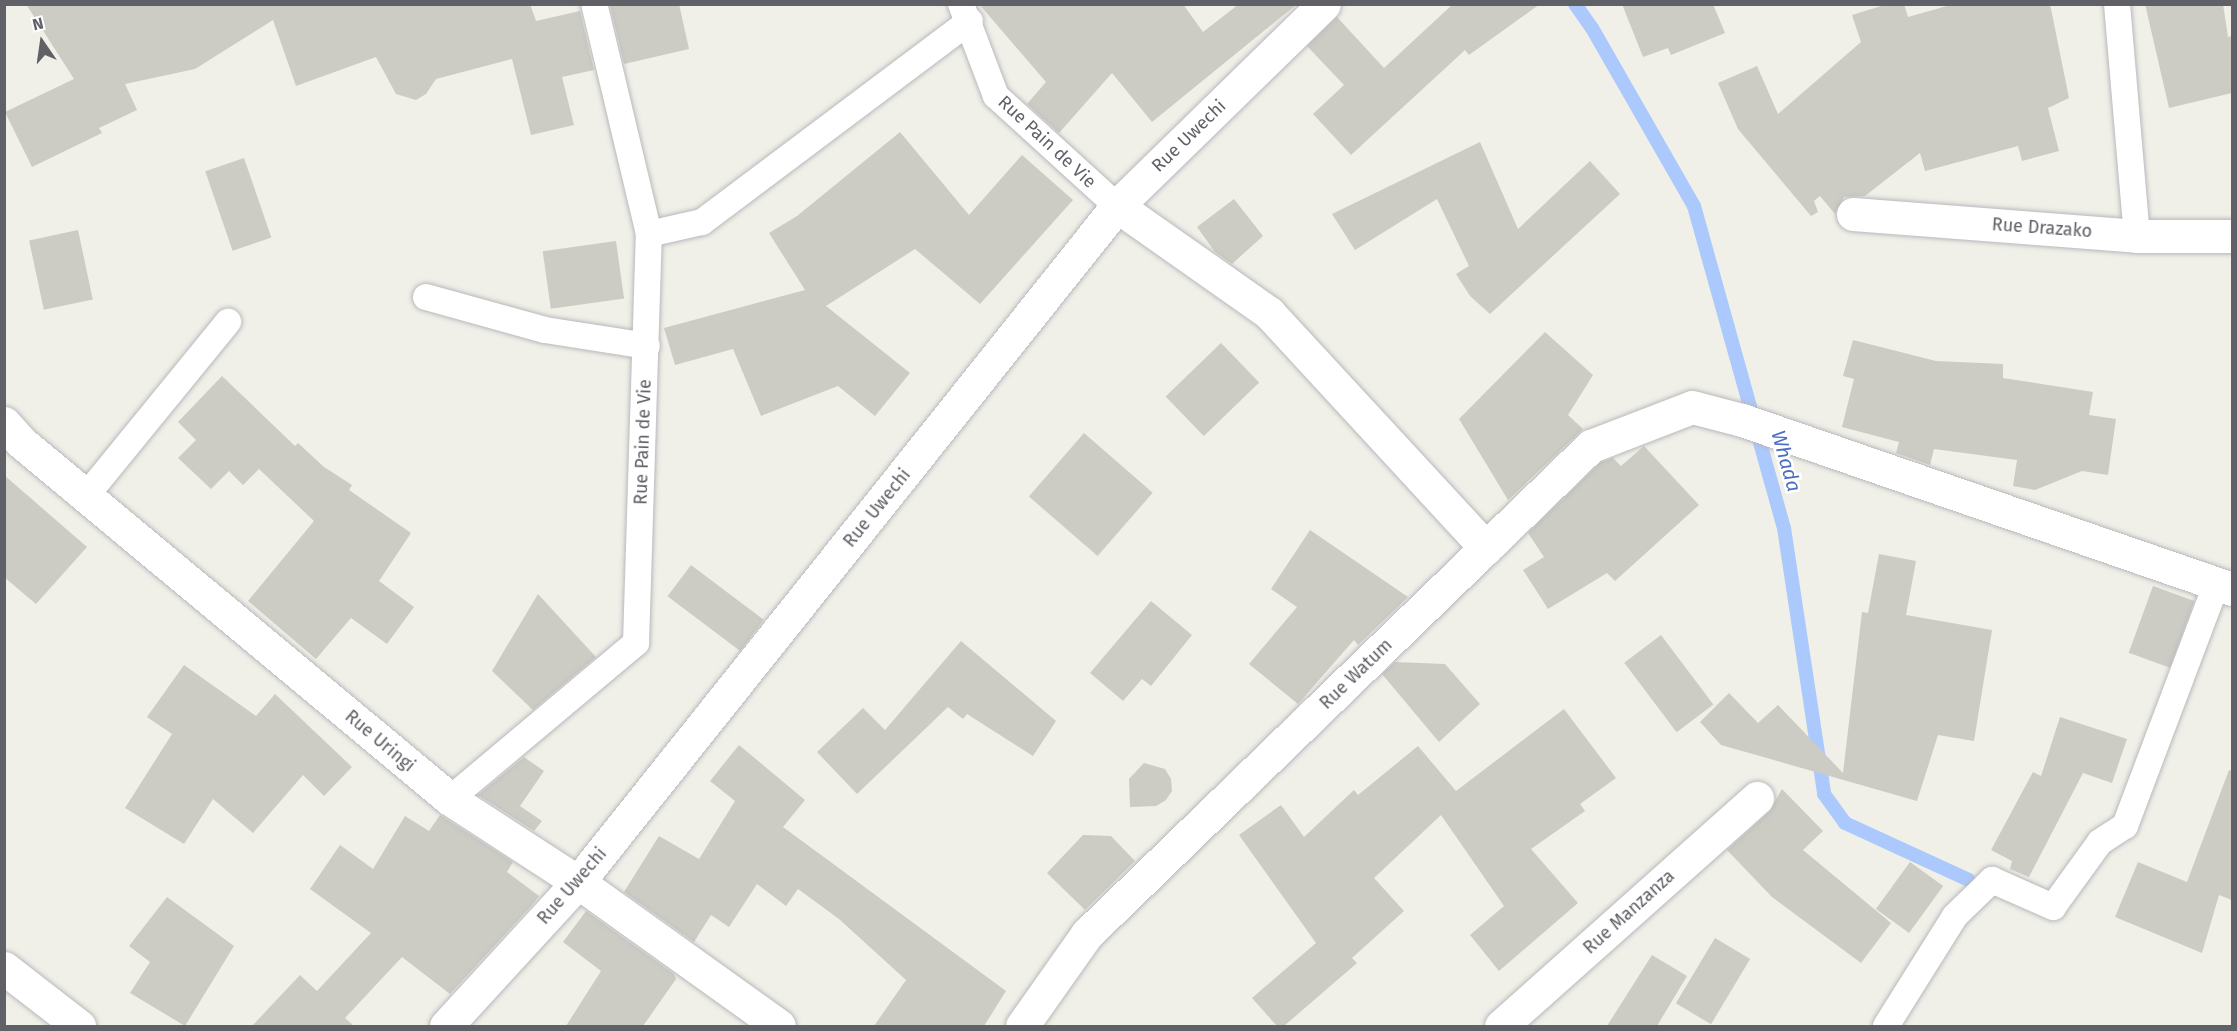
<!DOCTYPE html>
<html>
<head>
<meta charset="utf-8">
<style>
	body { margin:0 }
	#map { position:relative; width:2237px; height:1031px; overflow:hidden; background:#f0f0e8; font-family:"Fira Sans",sans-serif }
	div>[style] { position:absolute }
	.stream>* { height:14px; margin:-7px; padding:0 7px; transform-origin:7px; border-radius:7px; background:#abc9fd }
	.building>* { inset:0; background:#cccbc4; transform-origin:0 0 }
	.roads { filter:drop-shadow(0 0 2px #b8b8bd) drop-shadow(0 0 2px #b8b8bd) }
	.lane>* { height:26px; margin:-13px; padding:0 13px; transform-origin:13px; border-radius:13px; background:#fff }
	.street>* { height:33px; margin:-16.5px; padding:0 16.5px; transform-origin:16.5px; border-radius:16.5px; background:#fff }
	.secondary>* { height:33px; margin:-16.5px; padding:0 16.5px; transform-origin:16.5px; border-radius:16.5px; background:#fff }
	span { translate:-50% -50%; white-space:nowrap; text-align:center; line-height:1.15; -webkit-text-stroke:5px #fff; paint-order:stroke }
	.street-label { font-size:18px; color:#5f6167 }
	.water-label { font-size:20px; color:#4c6ec2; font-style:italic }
	.frame { position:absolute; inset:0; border:6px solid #5f6167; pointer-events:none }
	.north { position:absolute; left:12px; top:12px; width:60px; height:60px; -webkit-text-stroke:4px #fff; paint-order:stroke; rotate:347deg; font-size:16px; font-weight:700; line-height:24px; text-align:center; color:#5f6167 }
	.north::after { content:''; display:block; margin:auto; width:21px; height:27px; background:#5f6167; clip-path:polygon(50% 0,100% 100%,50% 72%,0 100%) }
</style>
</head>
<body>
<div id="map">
	<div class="stream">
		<i style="left:1575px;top:4px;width:29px;rotate:55deg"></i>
		<i style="left:1592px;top:28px;width:205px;rotate:60.2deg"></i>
		<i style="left:1694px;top:206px;width:334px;rotate:74.4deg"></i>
		<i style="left:1784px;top:528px;width:269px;rotate:81.4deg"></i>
		<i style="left:1824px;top:794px;width:36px;rotate:54deg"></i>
		<i style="left:1845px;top:823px;width:136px;rotate:24.7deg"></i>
	</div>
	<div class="building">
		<i style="clip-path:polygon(26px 4px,530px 4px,536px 21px,580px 11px,594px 70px,562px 77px,574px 125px,531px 135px,512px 59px,436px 79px,426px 94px,416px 100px,396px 94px,376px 57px,296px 86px,273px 20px,195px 69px,125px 84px,137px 110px,99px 128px,102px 133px,32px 167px,5px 112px,74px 79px)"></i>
		<i style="clip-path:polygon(679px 4px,689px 49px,624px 64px,610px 5px)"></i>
		<i style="clip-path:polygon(979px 4px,1183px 4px,1203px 32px,1239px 4px,1297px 4px,1152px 122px,1112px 73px,1059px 133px,1027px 104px,1046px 82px)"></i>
		<i style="clip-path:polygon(1453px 4px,1540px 4px,1469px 55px,1465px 50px,1351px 155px,1313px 114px,1344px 85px,1307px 46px,1337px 17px,1384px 68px)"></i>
		<i style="clip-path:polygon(1622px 4px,1713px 4px,1725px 33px,1671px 55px,1668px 48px,1643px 57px)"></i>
		<i style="clip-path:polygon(1888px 4px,1904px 4px,1908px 17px,1954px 4px,2050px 4px,2069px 98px,2048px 108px,2059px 151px,2022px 161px,2018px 146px,1925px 171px,1920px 153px,1865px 196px,1844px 197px,1835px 214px,1820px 196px,1814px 201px,1818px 212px,1811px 216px,1738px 129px,1718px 83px,1757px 66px,1778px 114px,1861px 42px,1852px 15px)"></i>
		<i style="clip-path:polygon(2145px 4px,2223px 4px,2228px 37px,2232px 36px,2232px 93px,2169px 108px)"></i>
		<i style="clip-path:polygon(900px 132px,969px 215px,1022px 155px,1073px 200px,980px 304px,915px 249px,826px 306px,910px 373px,875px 416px,838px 386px,761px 416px,733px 349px,675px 365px,664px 328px,805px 290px,769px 233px,797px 216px)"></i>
		<i style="clip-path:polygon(1480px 142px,1518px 229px,1590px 161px,1620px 194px,1490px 314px,1470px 296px,1456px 274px,1469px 266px,1437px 199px,1355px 250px,1332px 214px)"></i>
		<i style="left:244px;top:158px;width:84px;height:41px;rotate:71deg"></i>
		<i style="clip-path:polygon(1234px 199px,1263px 236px,1232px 264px,1215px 252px,1197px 227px)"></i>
		<i style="left:78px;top:230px;width:71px;height:50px;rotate:78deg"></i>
		<i style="left:616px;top:241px;width:58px;height:74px;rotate:82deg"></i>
		<i style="clip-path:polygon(1545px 332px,1593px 375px,1568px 415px,1583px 429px,1508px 500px,1459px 419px)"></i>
		<i style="clip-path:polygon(1853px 340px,1936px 361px,2003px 364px,2003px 378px,2093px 392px,2089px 415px,2116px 419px,2108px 475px,2082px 471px,2035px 490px,2013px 486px,2017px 460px,1934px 449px,1930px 465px,1896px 453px,1899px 442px,1842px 427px,1854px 379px,1843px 376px)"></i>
		<i style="left:1221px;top:343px;width:55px;height:77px;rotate:46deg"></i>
		<i style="clip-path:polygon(222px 376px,295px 446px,298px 443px,324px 467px,352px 485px,349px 490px,411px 533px,379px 581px,414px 607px,387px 644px,351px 618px,316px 659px,248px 601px,314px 521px,259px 469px,243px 485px,229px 471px,211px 489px,178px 458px,196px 440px,178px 422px)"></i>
		<i style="left:1084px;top:433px;width:91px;height:84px;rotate:41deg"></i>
		<i style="clip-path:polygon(1644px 446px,1699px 505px,1615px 581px,1607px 573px,1548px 609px,1523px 570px,1544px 557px,1528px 533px,1601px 462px,1613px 458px,1621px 466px)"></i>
		<i style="clip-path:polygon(4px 475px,87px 547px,36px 604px,4px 577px)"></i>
		<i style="clip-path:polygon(1310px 530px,1408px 597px,1358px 645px,1354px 640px,1298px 704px,1249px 664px,1297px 607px,1271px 589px)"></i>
		<i style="clip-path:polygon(1879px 554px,1916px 561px,1906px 615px,1992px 630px,1974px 741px,1938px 735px,1917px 801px,1721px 745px,1700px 722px,1729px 693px,1758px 723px,1778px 705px,1843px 773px,1862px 612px,1868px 613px)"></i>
		<i style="left:691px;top:565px;width:91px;height:39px;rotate:37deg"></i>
		<i style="left:2153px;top:586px;width:44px;height:71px;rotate:20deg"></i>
		<i style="clip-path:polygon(538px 594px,596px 657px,533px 710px,492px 671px)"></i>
		<i style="clip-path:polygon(1151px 601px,1192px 635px,1151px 686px,1142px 679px,1123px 701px,1090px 673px)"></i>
		<i style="left:1661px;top:635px;width:87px;height:46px;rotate:53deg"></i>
		<i style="clip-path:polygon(961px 641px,1056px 721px,1033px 756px,967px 714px,963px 719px,948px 707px,857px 794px,817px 752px,863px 708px,885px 730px)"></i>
		<i style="clip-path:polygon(1395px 662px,1445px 664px,1480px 704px,1439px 742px,1382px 674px)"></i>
		<i style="clip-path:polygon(184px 665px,256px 716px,275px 694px,352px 767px,324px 796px,303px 775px,253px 833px,213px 799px,184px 844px,125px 808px,172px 734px,147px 717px)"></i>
		<i style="clip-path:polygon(1564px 709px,1616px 778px,1580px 804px,1585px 811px,1531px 849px,1578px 903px,1499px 971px,1470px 935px,1504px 906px,1441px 815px,1374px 878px,1404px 911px,1352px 958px,1357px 963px,1284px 1026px,1277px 1026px,1252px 998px,1316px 943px,1239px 835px,1281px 805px,1304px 837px,1354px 790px,1358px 795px,1418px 746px,1456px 791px)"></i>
		<i style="clip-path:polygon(2060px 717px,2127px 739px,2112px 783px,2083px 773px,2029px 877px,2010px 869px,2012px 861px,1991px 850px,2033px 772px,2041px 776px)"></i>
		<i style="clip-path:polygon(739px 745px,805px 800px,783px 827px,1006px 991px,984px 1026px,874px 1026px,906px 980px,839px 919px,798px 889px,786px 906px,757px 884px,729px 927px,711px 915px,694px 942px,624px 892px,659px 836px,699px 859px,735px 801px,710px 781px)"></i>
		<i style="clip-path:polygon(524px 757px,544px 771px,520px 806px,542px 821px,534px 831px,478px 795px)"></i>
		<i style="clip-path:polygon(1144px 763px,1165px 769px,1171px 779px,1172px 791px,1166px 800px,1156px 806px,1130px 807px,1129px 779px)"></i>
		<i style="clip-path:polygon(2229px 770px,2232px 771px,2232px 900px,2219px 895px,2202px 953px,2115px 917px,2138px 862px,2187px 882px)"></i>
		<i style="clip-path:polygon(1782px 789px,1823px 831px,1803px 850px,1891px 923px,1861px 963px,1772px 897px,1727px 850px,1769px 812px)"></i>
		<i style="clip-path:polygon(440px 815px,513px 862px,507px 872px,539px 896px,532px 905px,450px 994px,402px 957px,345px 1018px,354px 1026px,252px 1026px,300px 975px,317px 991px,371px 933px,310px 889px,340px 845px,373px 869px,405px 816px,429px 831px)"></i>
		<i style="clip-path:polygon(1083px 835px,1111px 836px,1135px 861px,1085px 910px,1047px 873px)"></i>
		<i style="left:1910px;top:862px;width:41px;height:58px;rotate:36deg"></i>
		<i style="clip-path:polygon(167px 897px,234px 946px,185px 1026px,130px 993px,150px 962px,129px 946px)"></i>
		<i style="clip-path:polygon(586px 911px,674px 974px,676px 979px,643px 1026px,566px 1026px,601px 971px,563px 942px)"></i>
		<i style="left:1715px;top:938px;width:41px;height:76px;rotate:31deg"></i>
		<i style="clip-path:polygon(1652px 955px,1687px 976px,1657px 1026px,1607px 1026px)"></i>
	</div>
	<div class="roads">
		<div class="lane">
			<i style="left:961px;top:4px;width:98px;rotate:69.2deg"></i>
			<i style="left:996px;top:96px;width:164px;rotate:42.3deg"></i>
			<i style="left:2117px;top:4px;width:233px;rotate:85.1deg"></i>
			<i style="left:649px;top:234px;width:54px;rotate:-12.8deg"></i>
			<i style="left:702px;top:222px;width:335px;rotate:-36.9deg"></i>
			<i style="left:426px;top:297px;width:123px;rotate:15.5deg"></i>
			<i style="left:545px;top:330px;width:103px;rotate:8.9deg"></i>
			<i style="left:86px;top:496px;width:225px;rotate:-50.8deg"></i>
			<i style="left:450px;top:799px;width:243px;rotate:-40deg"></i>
			<i style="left:636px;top:643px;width:409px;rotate:-88.2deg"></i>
			<i style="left:649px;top:234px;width:236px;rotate:-103.4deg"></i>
			<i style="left:1886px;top:1026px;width:130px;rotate:-57.9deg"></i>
			<i style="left:1955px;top:916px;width:52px;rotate:-44.2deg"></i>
			<i style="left:1992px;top:880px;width:67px;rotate:23.9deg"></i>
			<i style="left:2053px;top:907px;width:80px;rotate:-54.1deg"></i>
			<i style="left:2100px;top:842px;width:30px;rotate:-33deg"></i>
			<i style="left:2125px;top:826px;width:261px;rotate:-69.3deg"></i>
		</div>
		<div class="street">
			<i style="left:1117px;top:206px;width:186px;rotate:35.1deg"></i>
			<i style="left:1269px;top:313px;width:320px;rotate:47.3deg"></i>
			<i style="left:1853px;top:214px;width:285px;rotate:4.4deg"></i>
			<i style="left:2137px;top:236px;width:95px"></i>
			<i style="left:4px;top:423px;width:25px;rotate:48deg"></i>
			<i style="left:21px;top:442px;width:558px;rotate:39.77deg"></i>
			<i style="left:450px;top:799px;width:153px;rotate:33deg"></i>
			<i style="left:578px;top:882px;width:247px;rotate:35.6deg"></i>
			<i style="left:446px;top:1026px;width:195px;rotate:-47.5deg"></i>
			<i style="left:578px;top:882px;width:865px;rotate:-51.43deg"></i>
			<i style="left:1117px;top:206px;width:289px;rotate:-44.3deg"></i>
			<i style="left:1022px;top:1026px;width:113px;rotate:-54.8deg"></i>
			<i style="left:1087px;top:934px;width:702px;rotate:-44.08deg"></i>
			<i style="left:1591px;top:446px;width:108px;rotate:-21.1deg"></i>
			<i style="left:1692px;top:407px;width:52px;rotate:14.6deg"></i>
			<i style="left:1742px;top:420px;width:518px;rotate:19.03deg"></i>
			<i style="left:1501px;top:1026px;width:343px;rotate:-41.7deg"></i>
		</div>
		<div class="secondary">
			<i style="left:4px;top:968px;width:95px;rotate:37.7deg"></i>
		</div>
	</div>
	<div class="street-label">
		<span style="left:1189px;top:136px;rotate:-44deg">Rue Uwechi</span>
		<span style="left:1047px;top:142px;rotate:43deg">Rue Pain de Vie</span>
		<span style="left:2042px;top:228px;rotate:4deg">Rue Drazako</span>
		<span style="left:643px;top:442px;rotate:-88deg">Rue Pain de Vie</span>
		<span style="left:877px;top:508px;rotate:-51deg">Rue Uwechi</span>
		<span style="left:1356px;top:674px;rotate:-44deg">Rue Watum</span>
		<span style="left:380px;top:741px;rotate:40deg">Rue Uringi</span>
		<span style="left:572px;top:886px;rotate:-49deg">Rue Uwechi</span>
		<span style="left:1629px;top:912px;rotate:-42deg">Rue Manzanza</span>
	</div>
	<div class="water-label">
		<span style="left:1786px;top:461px;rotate:74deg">Whada</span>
	</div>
	<div class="frame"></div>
	<div class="north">N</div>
</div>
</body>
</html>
